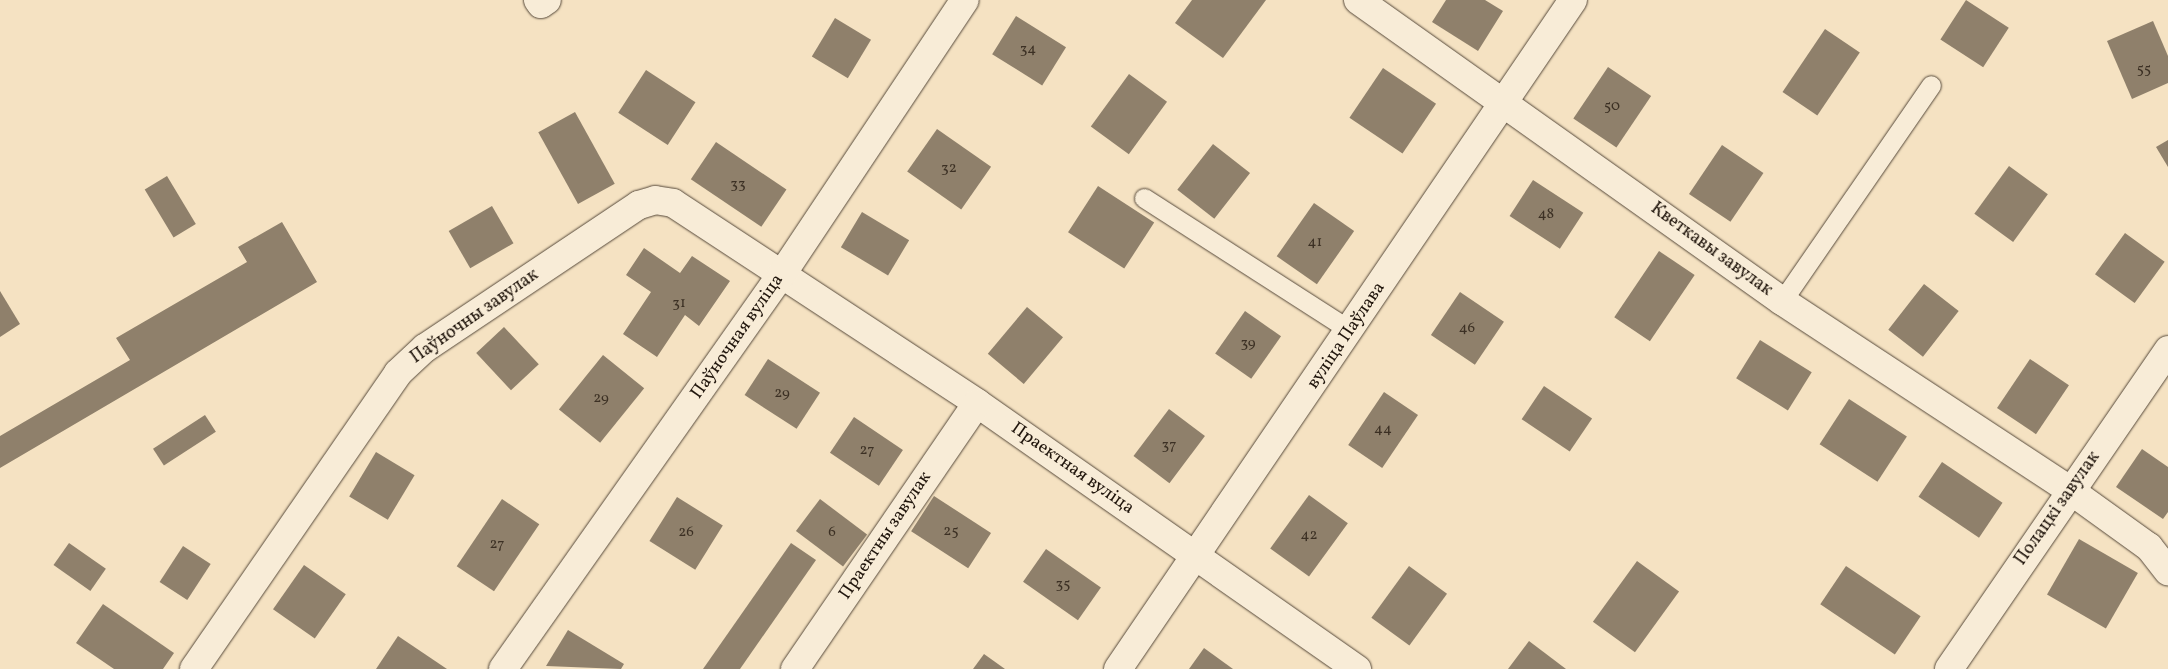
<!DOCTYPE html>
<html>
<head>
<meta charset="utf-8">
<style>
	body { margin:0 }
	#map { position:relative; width:2168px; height:669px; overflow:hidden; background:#f5e2c2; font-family:Vollkorn,serif }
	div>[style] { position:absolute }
	.building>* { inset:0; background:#8f806b; transform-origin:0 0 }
	.roads { filter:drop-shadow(0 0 1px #56493a) drop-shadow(0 0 1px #56493a) }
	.service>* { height:19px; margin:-9.5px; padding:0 9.5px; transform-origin:9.5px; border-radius:9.5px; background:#f8ecd7 }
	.minor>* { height:28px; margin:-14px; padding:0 14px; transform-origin:14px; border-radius:14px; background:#f8ecd7 }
	.tertiary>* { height:28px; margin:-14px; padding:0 14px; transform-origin:14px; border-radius:14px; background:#f8ecd7 }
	span { translate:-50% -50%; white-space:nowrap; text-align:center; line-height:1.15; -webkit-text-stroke:4px #f8ecd7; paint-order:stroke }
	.number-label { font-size:15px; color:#3c3024 }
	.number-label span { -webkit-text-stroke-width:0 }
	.street-label { font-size:18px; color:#21160d }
</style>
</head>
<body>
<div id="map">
	<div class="building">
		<i style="clip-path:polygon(1192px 0,1266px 0,1223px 58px,1175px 23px)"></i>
		<i style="clip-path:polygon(1446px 0,1485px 0,1503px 11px,1478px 51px,1432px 22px)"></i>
		<i style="left:1966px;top:0;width:51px;height:47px;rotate:33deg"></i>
		<i style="left:1016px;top:16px;width:59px;height:45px;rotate:32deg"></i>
		<i style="left:835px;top:18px;width:42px;height:45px;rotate:31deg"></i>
		<i style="clip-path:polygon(2153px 21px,2168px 56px,2168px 83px,2132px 99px,2107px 41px)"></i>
		<i style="left:1825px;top:29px;width:42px;height:76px;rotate:34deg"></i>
		<i style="left:1608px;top:67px;width:52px;height:62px;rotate:34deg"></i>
		<i style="left:1383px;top:68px;width:64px;height:60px;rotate:34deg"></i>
		<i style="left:646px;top:70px;width:59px;height:51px;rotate:33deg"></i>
		<i style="left:1129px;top:74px;width:47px;height:65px;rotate:36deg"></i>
		<i style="left:575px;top:112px;width:82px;height:42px;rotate:61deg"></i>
		<i style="left:937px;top:129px;width:66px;height:52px;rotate:35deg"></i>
		<i style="clip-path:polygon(2168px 140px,2168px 167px,2156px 147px)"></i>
		<i style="left:716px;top:142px;width:85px;height:45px;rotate:34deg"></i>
		<i style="left:1213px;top:144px;width:47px;height:58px;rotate:38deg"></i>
		<i style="left:1722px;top:145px;width:50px;height:59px;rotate:34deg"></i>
		<i style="left:2009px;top:166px;width:48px;height:59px;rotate:36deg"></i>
		<i style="left:167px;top:176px;width:56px;height:26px;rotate:59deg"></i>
		<i style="left:1533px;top:180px;width:60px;height:43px;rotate:33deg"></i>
		<i style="left:1098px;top:186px;width:67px;height:55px;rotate:33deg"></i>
		<i style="left:1314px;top:203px;width:49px;height:65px;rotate:35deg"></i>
		<i style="left:492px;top:206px;width:43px;height:50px;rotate:60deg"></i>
		<i style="left:862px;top:212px;width:55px;height:41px;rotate:31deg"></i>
		<i style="clip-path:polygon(282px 222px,317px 282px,0 468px,0 436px,130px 360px,116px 338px,247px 262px,238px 247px)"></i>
		<i style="left:2125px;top:233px;width:49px;height:51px;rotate:36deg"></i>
		<i style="clip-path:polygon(644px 248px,680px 273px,692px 256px,730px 281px,699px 326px,685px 315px,657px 357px,623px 334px,651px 292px,626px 275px)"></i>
		<i style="left:1659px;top:251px;width:43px;height:80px;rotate:34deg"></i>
		<i style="left:1924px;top:284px;width:44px;height:58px;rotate:38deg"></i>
		<i style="clip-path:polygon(0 291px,20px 324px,0 337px)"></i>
		<i style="left:1460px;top:292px;width:53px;height:52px;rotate:34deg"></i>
		<i style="left:1027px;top:307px;width:47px;height:61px;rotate:40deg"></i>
		<i style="left:1245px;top:311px;width:44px;height:52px;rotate:35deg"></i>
		<i style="left:504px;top:327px;width:51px;height:38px;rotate:47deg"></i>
		<i style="left:1760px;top:340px;width:61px;height:45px;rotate:32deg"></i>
		<i style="left:603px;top:355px;width:53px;height:70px;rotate:39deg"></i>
		<i style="left:768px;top:359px;width:62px;height:43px;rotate:33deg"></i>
		<i style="left:2030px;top:359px;width:47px;height:59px;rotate:34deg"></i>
		<i style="left:1544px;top:386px;width:58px;height:40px;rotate:34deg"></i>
		<i style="left:1384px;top:392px;width:41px;height:64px;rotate:34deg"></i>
		<i style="left:1849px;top:399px;width:69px;height:54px;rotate:33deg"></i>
		<i style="left:1169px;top:409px;width:45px;height:59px;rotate:37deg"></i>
		<i style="left:205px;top:415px;width:20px;height:62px;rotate:57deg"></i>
		<i style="left:854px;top:417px;width:59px;height:43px;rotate:34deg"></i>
		<i style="clip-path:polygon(2142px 449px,2168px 467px,2168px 512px,2163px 519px,2116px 487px)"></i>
		<i style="left:376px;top:452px;width:45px;height:52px;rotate:31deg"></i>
		<i style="left:1942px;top:462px;width:73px;height:42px;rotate:34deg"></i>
		<i style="left:1309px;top:495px;width:48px;height:66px;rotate:36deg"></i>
		<i style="left:934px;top:496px;width:68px;height:42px;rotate:33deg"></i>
		<i style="left:677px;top:497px;width:54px;height:52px;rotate:32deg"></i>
		<i style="left:502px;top:499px;width:45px;height:81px;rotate:34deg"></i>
		<i style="left:820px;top:499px;width:59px;height:40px;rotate:37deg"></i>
		<i style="left:2079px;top:539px;width:68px;height:64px;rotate:30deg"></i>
		<i style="left:69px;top:543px;width:45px;height:27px;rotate:35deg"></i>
		<i style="clip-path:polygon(791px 543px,816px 560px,740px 669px,703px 669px)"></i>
		<i style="left:183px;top:546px;width:33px;height:43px;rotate:33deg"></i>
		<i style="left:1046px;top:549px;width:67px;height:40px;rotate:35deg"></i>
		<i style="left:1637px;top:561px;width:52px;height:75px;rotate:36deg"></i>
		<i style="left:304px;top:565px;width:51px;height:54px;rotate:35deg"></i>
		<i style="left:1409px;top:566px;width:47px;height:64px;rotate:36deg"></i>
		<i style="left:1846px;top:566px;width:90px;height:46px;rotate:34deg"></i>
		<i style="clip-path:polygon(103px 604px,174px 653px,163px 669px,114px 669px,76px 643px)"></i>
		<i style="clip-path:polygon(568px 630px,624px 664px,621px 669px,546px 666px)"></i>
		<i style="clip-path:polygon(398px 636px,447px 669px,376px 669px)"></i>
		<i style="clip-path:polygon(1529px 641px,1566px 669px,1508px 669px)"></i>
		<i style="clip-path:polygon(1204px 648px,1233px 669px,1189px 669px)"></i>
		<i style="clip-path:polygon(984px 654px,1005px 669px,973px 669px)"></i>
	</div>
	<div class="roads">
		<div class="service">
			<i style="left:1144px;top:198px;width:246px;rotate:32.7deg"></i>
			<i style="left:1782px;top:301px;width:262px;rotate:-55.4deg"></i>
		</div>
		<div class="minor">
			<i style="left:538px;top:0;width:5px;rotate:53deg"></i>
			<i style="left:541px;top:4px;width:7px;rotate:-34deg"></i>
			<i style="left:1358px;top:0;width:520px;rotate:35.37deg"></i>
			<i style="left:1782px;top:301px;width:346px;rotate:33.3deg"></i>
			<i style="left:2071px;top:491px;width:96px;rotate:35.7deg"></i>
			<i style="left:2149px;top:547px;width:31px;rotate:52deg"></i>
			<i style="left:194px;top:669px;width:359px;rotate:-55.4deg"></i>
			<i style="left:398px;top:373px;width:37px;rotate:-43deg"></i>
			<i style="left:425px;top:348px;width:257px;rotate:-33.8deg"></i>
			<i style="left:639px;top:205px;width:17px;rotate:-17deg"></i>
			<i style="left:655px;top:200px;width:18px;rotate:9deg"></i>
			<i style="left:673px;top:203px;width:364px;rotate:33.3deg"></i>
			<i style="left:977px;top:403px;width:464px;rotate:35deg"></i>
			<i style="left:503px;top:669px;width:484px;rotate:-54.8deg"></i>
			<i style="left:782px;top:274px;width:329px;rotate:-56.3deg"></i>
			<i style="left:795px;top:669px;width:322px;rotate:-55.6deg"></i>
			<i style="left:1949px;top:669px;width:387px;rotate:-55.5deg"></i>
		</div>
		<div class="tertiary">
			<i style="left:1118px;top:669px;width:809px;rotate:-55.78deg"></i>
		</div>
	</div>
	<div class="number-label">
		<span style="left:1028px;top:50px">34</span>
		<span style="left:2144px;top:70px">55</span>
		<span style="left:1612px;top:107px">50</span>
		<span style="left:949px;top:169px">32</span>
		<span style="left:738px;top:185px">33</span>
		<span style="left:1546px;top:215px">48</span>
		<span style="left:1315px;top:243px">41</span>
		<span style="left:679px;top:304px">31</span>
		<span style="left:1467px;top:329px">46</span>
		<span style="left:1248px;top:344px">39</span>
		<span style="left:782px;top:394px">29</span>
		<span style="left:601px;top:399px">29</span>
		<span style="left:1383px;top:430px">44</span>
		<span style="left:1169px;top:446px">37</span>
		<span style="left:867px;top:451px">27</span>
		<span style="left:951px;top:532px">25</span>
		<span style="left:686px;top:533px">26</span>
		<span style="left:832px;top:533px">6</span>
		<span style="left:1309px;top:536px">42</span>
		<span style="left:497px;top:545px">27</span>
		<span style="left:1063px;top:585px">35</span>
	</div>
	<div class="street-label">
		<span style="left:1711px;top:250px;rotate:36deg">Кветкавы завулак</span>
		<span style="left:475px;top:317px;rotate:-35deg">Паўночны завулак</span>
		<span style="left:1347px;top:336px;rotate:-56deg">вуліца Паўлава</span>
		<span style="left:738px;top:337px;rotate:-55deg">Паўночная вуліца</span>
		<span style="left:1072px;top:469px;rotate:35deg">Праектная вуліца</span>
		<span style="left:2058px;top:509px;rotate:-55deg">Полацкі завулак</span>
		<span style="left:886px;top:536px;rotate:-56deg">Праектны завулак</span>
	</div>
</div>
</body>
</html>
